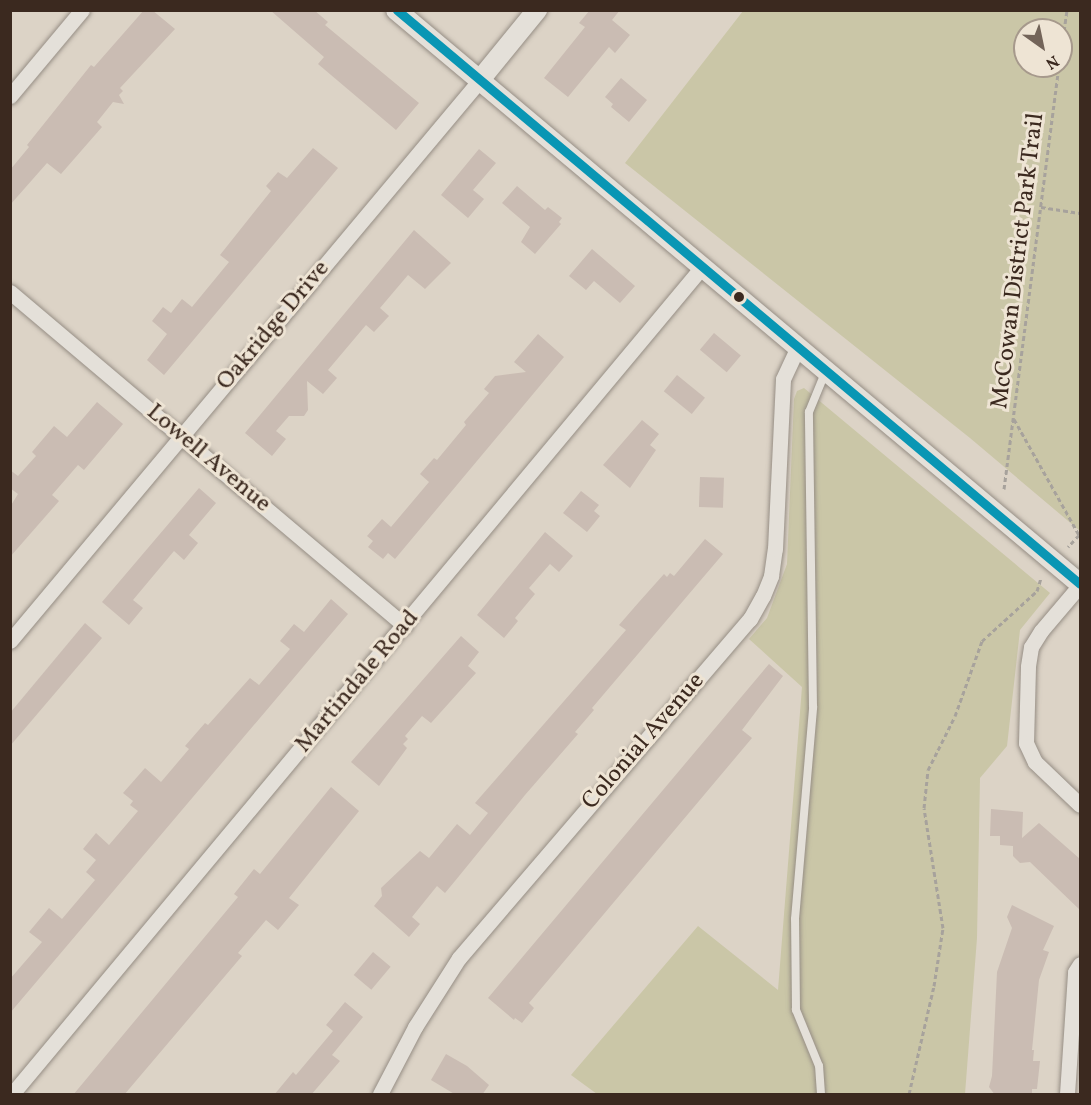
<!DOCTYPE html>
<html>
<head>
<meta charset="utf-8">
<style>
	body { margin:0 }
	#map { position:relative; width:1091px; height:1105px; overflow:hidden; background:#dcd3c6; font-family:Vollkorn,serif }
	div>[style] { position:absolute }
	.green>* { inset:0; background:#cac6a7 }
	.building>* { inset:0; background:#cabcb3; transform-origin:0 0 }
	.path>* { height:3px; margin-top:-1.5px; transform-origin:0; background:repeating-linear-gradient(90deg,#a7a29c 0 4.5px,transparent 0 7.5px) }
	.roads { filter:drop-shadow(0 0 2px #968e85) drop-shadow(0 0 2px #968e85) }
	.service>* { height:8px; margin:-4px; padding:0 4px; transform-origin:4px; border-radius:4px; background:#e4e0d9 }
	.minor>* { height:15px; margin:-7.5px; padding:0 7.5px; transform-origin:7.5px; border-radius:7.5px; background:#e4e0d9 }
	.tertiary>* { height:20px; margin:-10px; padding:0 10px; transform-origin:10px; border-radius:10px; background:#e4e0d9 }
	.bus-1>* { height:9px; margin:-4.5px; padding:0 4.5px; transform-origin:4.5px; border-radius:4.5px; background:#0996b4 }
	.dots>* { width:16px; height:16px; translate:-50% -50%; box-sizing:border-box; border:3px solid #eee4d4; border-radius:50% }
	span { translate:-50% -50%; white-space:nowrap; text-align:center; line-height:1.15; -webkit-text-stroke:6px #eee4d4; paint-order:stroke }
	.street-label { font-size:24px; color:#3b291f }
	.frame { position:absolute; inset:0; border:12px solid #3b291f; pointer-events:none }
	.north { position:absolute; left:1013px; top:18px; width:60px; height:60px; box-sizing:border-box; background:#eee4d4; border:2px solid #a6998c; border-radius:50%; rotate:147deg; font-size:16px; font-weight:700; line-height:24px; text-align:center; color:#3b291f }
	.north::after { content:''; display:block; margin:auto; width:21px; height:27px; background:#736459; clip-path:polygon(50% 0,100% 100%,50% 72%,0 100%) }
</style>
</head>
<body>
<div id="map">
	<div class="green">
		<i style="clip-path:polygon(evenodd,743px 11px,1080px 11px,1080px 531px,970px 438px,625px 163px,743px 11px,1025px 30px,1061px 30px,1061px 66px,1025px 66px,1025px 30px)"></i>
		<i style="clip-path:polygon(804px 388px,1050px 593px,1020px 630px,1007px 746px,980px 778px,977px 938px,965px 1094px,597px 1094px,571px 1075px,698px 926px,778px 990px,802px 687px,749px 639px,767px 618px,787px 564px,794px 399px,797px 391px)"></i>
	</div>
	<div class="building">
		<i style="clip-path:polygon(144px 10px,152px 10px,175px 29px,120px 88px,123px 91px,119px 95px,124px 104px,113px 102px,97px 122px,102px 127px,61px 174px,47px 163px,10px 205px,10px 170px,29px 147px,27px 145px,91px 65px,94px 67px)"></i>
		<i style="clip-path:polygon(270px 10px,314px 10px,328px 22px,325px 25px,419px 103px,396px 130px,318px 64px,324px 57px)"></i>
		<i style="clip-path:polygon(590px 10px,620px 10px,612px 20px,630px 35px,615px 53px,609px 47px,568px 97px,544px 78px,585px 27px,579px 23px)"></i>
		<i style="clip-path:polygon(621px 78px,647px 100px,629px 122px,611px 107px,613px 104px,605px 97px)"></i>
		<i style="clip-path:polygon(313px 148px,338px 168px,164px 375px,147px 360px,167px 334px,152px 321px,163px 307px,171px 313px,182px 299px,192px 307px,229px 262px,220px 255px,271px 191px,266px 186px,278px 172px,287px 178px)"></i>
		<i style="clip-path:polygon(479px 149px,496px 163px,473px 190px,484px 199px,468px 218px,441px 195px)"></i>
		<i style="clip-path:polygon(517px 186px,545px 210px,548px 207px,562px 218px,559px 222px,561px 224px,535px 254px,521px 242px,530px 227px,502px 203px)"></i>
		<i style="clip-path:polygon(414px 230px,451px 263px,425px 289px,408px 275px,380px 308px,389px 316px,374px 332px,366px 325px,328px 370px,337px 378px,323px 394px,307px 381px,308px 410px,304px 416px,289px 416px,276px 431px,286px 439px,272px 456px,245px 433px)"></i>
		<i style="clip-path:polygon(592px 249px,635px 286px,620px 303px,594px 281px,586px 290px,569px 276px)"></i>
		<i style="left:714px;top:333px;width:35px;height:22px;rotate:40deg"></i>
		<i style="clip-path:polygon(538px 334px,564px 357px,395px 559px,388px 553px,383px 559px,368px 547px,373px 541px,367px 536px,382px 519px,391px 527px,429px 482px,420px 474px,434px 458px,437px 460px,466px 425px,464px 422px,489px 393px,484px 389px,495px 376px,526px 372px,514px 362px)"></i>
		<i style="left:677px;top:375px;width:36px;height:21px;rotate:39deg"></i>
		<i style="clip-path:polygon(97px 402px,123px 424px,84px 470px,78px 465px,52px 495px,59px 501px,10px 557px,10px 507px,18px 494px,10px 488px,10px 470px,18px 476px,36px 456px,32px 452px,54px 426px,67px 437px)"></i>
		<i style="clip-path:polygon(642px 420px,659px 434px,650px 445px,656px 450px,630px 488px,603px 465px)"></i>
		<i style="left:700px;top:477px;width:24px;height:30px;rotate:2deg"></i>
		<i style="clip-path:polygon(199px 488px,216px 503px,189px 535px,198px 543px,184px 560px,174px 551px,133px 600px,143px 608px,129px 625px,102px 602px)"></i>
		<i style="clip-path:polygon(581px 491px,599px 505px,594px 511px,600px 516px,587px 532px,563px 513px)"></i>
		<i style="clip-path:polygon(545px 532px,573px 556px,559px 572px,550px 564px,529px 588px,535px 594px,515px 618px,518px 621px,504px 638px,477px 615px)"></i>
		<i style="clip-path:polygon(705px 539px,723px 554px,592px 708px,594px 710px,575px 732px,578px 734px,525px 795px,455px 881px,445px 893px,437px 886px,412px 917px,420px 924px,409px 937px,374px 906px,382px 896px,381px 888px,420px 851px,429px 858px,457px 824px,470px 835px,488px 813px,475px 803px,626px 630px,619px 625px,639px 602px,664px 574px,667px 577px,670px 573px,674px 576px)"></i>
		<i style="clip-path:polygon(331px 599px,348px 614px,10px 1013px,10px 979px,42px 942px,29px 932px,49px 908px,62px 919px,95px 880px,86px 872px,96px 860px,83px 849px,96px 833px,109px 845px,138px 811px,130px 805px,133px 801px,123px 793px,145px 768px,161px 782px,189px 749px,185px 746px,205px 723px,208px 725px,250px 678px,259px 685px,290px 649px,280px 641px,294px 624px,304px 632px)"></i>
		<i style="clip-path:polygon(85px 623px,102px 638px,10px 746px,10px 713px)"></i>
		<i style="clip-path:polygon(461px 636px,479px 652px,468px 666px,476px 673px,431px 723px,422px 716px,405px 736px,408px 739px,403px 744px,407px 748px,379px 786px,351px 762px)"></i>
		<i style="clip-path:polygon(769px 664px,783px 676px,742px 730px,752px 738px,529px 1003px,534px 1008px,522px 1023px,515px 1018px,514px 1020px,488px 998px)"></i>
		<i style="clip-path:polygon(331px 787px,359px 811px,289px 898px,299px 905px,278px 930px,266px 920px,238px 953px,242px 956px,124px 1095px,73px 1095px,238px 897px,234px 894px,254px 869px,260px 874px)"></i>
		<i style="clip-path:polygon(991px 809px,1023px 812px,1022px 838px,1039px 823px,1080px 859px,1080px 910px,1030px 862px,1020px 863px,1013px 856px,1013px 846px,1000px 845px,1000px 836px,990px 836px)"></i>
		<i style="clip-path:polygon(1012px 905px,1054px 926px,1043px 950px,1049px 952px,1039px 980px,1032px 1050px,1034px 1050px,1033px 1061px,1040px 1061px,1037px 1089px,1032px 1089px,1032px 1095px,995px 1095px,989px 1087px,992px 1076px,997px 972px,1012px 928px,1007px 917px)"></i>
		<i style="left:373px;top:952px;width:23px;height:30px;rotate:40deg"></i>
		<i style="clip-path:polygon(345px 1002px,363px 1017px,332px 1055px,340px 1061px,311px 1095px,274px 1095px,293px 1072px,296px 1075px,333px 1031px,326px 1025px)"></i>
		<i style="clip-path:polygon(446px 1054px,467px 1066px,489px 1085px,482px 1095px,456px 1095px,431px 1080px)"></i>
	</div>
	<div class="path">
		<i style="left:1061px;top:53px;width:43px;rotate:-82.1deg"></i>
		<i style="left:1041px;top:207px;width:39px;rotate:9deg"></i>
		<i style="left:1014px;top:419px;width:133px;rotate:60.7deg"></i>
		<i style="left:1079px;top:535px;width:16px;rotate:133deg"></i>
		<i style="left:1004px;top:489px;width:427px;rotate:-82.6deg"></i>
		<i style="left:909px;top:1094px;width:111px;rotate:-77deg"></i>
		<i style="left:934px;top:986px;width:59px;rotate:-81.2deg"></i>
		<i style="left:943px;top:928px;width:121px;rotate:-99deg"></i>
		<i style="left:924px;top:808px;width:38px;rotate:-84deg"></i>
		<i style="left:928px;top:770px;width:60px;rotate:-63.4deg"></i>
		<i style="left:955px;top:716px;width:80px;rotate:-70.2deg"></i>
		<i style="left:982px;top:641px;width:74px;rotate:-42.3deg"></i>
		<i style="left:1037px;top:591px;width:14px;rotate:-73deg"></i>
	</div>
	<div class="roads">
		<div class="service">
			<i style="left:821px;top:1094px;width:28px;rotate:-94deg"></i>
			<i style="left:819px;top:1066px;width:61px;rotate:-112.3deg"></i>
			<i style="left:796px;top:1010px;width:91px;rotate:-90.6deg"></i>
			<i style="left:795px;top:919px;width:213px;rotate:-85.1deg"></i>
			<i style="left:813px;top:707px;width:295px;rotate:-90.8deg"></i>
			<i style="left:809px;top:412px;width:42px;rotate:-67.7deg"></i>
		</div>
		<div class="minor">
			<i style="left:10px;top:96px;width:112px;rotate:-50.1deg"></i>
			<i style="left:10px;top:292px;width:517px;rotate:40.22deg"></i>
			<i style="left:1080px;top:585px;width:60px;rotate:130.3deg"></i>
			<i style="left:1041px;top:631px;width:19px;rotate:122deg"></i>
			<i style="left:1031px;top:647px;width:20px;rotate:99deg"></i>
			<i style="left:1028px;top:667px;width:76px;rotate:91.5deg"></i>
			<i style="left:1026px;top:743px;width:21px;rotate:65deg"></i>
			<i style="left:1035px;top:762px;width:62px;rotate:43.7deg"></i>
			<i style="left:10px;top:641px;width:730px;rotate:-50.05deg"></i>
			<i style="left:12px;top:1094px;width:1077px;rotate:-50.16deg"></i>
			<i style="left:380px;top:1094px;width:76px;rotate:-62.4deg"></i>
			<i style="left:415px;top:1027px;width:82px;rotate:-57.5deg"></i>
			<i style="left:459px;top:958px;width:447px;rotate:-49.4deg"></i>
			<i style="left:750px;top:619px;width:26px;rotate:-61deg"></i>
			<i style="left:763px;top:596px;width:22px;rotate:-68deg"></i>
			<i style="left:771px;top:576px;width:27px;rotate:-82deg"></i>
			<i style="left:775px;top:549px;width:170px;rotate:-87.3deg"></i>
			<i style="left:783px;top:379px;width:35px;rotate:-65deg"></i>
			<i style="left:1067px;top:1094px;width:122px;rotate:-86.2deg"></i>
			<i style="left:1075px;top:972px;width:9px;rotate:-58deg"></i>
		</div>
		<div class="tertiary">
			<i style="left:396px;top:10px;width:893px;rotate:40deg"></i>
			<i style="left:479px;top:81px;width:92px;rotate:-50.8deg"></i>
		</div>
	</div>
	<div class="bus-1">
		<i style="left:397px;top:10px;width:892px;rotate:40.04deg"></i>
	</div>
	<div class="dots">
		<i style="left:739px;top:297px;background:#3b291f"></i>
	</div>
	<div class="street-label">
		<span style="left:1019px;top:261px;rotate:-83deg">McCowan District Park Trail</span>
		<span style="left:274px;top:326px;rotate:-50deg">Oakridge Drive</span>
		<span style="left:208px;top:459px;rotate:40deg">Lowell Avenue</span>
		<span style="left:358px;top:682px;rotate:-50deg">Martindale Road</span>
		<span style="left:644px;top:742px;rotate:-49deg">Colonial Avenue</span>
	</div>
	<div class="frame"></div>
	<div class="north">N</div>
</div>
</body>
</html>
